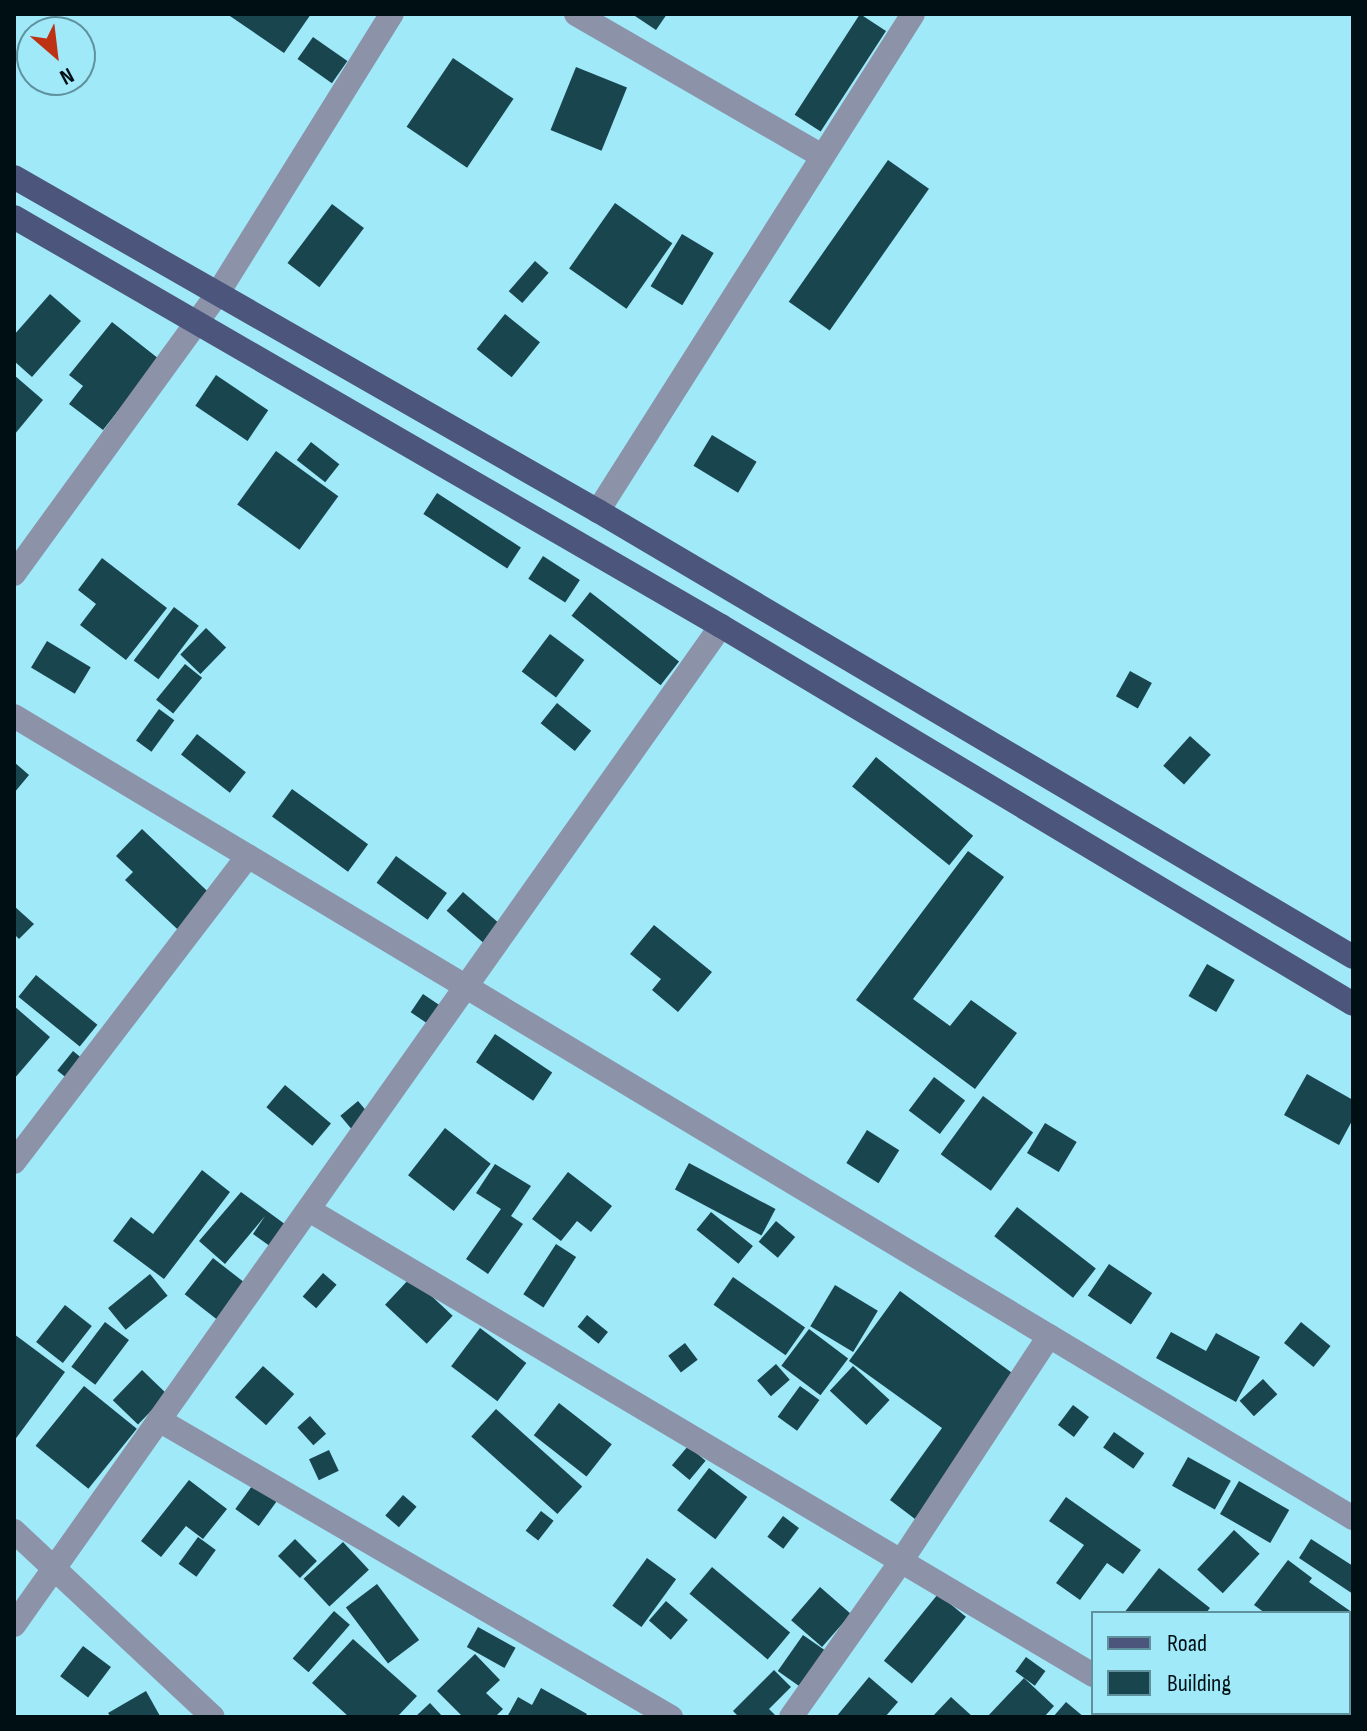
<!DOCTYPE html>
<html>
<head>
<meta charset="utf-8">
<style>
	body { margin:0 }
	#map { position:relative; width:1367px; height:1731px; overflow:hidden; background:#a0e9f9; font-family:"Sofia Sans Condensed",sans-serif }
	div>[style] { position:absolute }
	.building>* { inset:0; background:#19454e; transform-origin:0 0 }
	.minor>* { height:24px; margin:-12px; padding:0 12px; transform-origin:12px; border-radius:12px; background:#8c92a8 }
	.major>* { height:24px; margin:-12px; padding:0 12px; transform-origin:12px; border-radius:12px; background:#4c557b }
	span { translate:-50% -50%; white-space:nowrap; text-align:center; line-height:1.15; -webkit-text-stroke:8px #a0e9f9; paint-order:stroke }
	.frame { position:absolute; inset:0; border:16px solid #000f14; pointer-events:none }
	.legend { position:absolute; left:1091px; top:1611px; width:260px; height:104px; box-sizing:border-box; background:#a0e9f9; border:2px solid #60929d; margin:0; padding:10px 14px; list-style:none; font-size:24px; color:#000f14 }
	.legend li { display:flex; align-items:center; gap:16px; height:40px }
	.legend b { width:40px; border:2px solid #60929d }
	.north { position:absolute; left:16px; top:16px; width:80px; height:80px; box-sizing:border-box; background:#a0e9f9; border:2px solid #60929d; border-radius:50%; rotate:152deg; font-size:22px; font-weight:700; line-height:32px; text-align:center; color:#000f14 }
	.north::after { content:''; display:block; margin:auto; width:28px; height:36px; background:#bd3213; clip-path:polygon(50% 0,100% 100%,50% 72%,0 100%) }
</style>
</head>
<body>
<div id="map">
	<div class="building">
		<i style="clip-path:polygon(227px 14px,311px 14px,284px 53px)"></i>
		<i style="clip-path:polygon(632px 14px,667px 14px,656px 30px)"></i>
		<i style="left:860px;top:14px;width:31px;height:120px;rotate:33deg"></i>
		<i style="left:313px;top:37px;width:42px;height:27px;rotate:35deg"></i>
		<i style="left:453px;top:58px;width:73px;height:83px;rotate:34deg"></i>
		<i style="left:576px;top:67px;width:55px;height:68px;rotate:22deg"></i>
		<i style="left:888px;top:160px;width:50px;height:173px;rotate:35deg"></i>
		<i style="left:615px;top:203px;width:70px;height:80px;rotate:35deg"></i>
		<i style="left:332px;top:204px;width:40px;height:74px;rotate:37deg"></i>
		<i style="left:682px;top:234px;width:37px;height:61px;rotate:31deg"></i>
		<i style="left:535px;top:261px;width:18px;height:40px;rotate:41deg"></i>
		<i style="clip-path:polygon(50px 294px,81px 321px,32px 377px,14px 361px,14px 335px)"></i>
		<i style="left:505px;top:314px;width:45px;height:45px;rotate:39deg"></i>
		<i style="clip-path:polygon(112px 322px,159px 359px,103px 430px,69px 404px,83px 386px,69px 375px)"></i>
		<i style="clip-path:polygon(14px 375px,43px 400px,14px 435px)"></i>
		<i style="left:216px;top:375px;width:63px;height:37px;rotate:34deg"></i>
		<i style="left:712px;top:435px;width:52px;height:36px;rotate:31deg"></i>
		<i style="left:311px;top:442px;width:36px;height:23px;rotate:38deg"></i>
		<i style="left:276px;top:451px;width:77px;height:66px;rotate:36deg"></i>
		<i style="left:437px;top:493px;width:100px;height:25px;rotate:33deg"></i>
		<i style="left:543px;top:556px;width:44px;height:27px;rotate:33deg"></i>
		<i style="clip-path:polygon(102px 558px,167px 608px,126px 660px,80px 625px,96px 604px,78px 590px)"></i>
		<i style="left:590px;top:592px;width:113px;height:30px;rotate:38deg"></i>
		<i style="left:174px;top:607px;width:31px;height:67px;rotate:37deg"></i>
		<i style="left:206px;top:628px;width:28px;height:37px;rotate:44deg"></i>
		<i style="left:550px;top:634px;width:43px;height:47px;rotate:37deg"></i>
		<i style="left:47px;top:641px;width:51px;height:31px;rotate:31deg"></i>
		<i style="left:185px;top:664px;width:22px;height:46px;rotate:39deg"></i>
		<i style="left:1130px;top:671px;width:25px;height:29px;rotate:29deg"></i>
		<i style="left:557px;top:703px;width:44px;height:26px;rotate:39deg"></i>
		<i style="left:159px;top:709px;width:19px;height:39px;rotate:36deg"></i>
		<i style="left:197px;top:734px;width:62px;height:26px;rotate:38deg"></i>
		<i style="left:1190px;top:736px;width:28px;height:40px;rotate:42deg"></i>
		<i style="left:876px;top:757px;width:125px;height:38px;rotate:39deg"></i>
		<i style="clip-path:polygon(14px 762px,29px 775px,14px 793px)"></i>
		<i style="left:292px;top:789px;width:94px;height:34px;rotate:36deg"></i>
		<i style="clip-path:polygon(142px 829px,223px 906px,190px 941px,125px 880px,133px 872px,116px 856px)"></i>
		<i style="clip-path:polygon(968px 851px,1004px 877px,913px 999px,950px 1026px,971px 1000px,1017px 1033px,975px 1089px,856px 1000px)"></i>
		<i style="left:396px;top:856px;width:63px;height:33px;rotate:36deg"></i>
		<i style="left:463px;top:892px;width:65px;height:25px;rotate:41deg"></i>
		<i style="clip-path:polygon(14px 906px,34px 924px,19px 939px,14px 934px)"></i>
		<i style="clip-path:polygon(654px 925px,712px 972px,678px 1012px,652px 990px,661px 979px,630px 954px)"></i>
		<i style="left:1207px;top:964px;width:32px;height:37px;rotate:30deg"></i>
		<i style="left:36px;top:975px;width:79px;height:28px;rotate:39deg"></i>
		<i style="left:423px;top:994px;width:37px;height:22px;rotate:34deg"></i>
		<i style="clip-path:polygon(14px 1006px,50px 1037px,14px 1079px)"></i>
		<i style="left:495px;top:1034px;width:69px;height:34px;rotate:34deg"></i>
		<i style="left:73px;top:1051px;width:21px;height:25px;rotate:39deg"></i>
		<i style="clip-path:polygon(1307px 1074px,1353px 1100px,1353px 1119px,1339px 1145px,1284px 1115px)"></i>
		<i style="left:934px;top:1077px;width:39px;height:42px;rotate:37deg"></i>
		<i style="left:285px;top:1085px;width:60px;height:29px;rotate:40deg"></i>
		<i style="left:983px;top:1096px;width:62px;height:72px;rotate:36deg"></i>
		<i style="left:358px;top:1101px;width:23px;height:23px;rotate:50deg"></i>
		<i style="left:1045px;top:1123px;width:37px;height:35px;rotate:31deg"></i>
		<i style="left:445px;top:1128px;width:58px;height:60px;rotate:38deg"></i>
		<i style="left:867px;top:1130px;width:38px;height:39px;rotate:32deg"></i>
		<i style="left:689px;top:1163px;width:98px;height:30px;rotate:28deg"></i>
		<i style="clip-path:polygon(495px 1164px,531px 1186px,511px 1216px,523px 1224px,488px 1274px,466px 1259px,501px 1209px,476px 1193px)"></i>
		<i style="clip-path:polygon(202px 1170px,230px 1192px,164px 1279px,113px 1241px,131px 1217px,153px 1234px)"></i>
		<i style="clip-path:polygon(568px 1172px,612px 1206px,591px 1232px,577px 1221px,561px 1241px,532px 1219px)"></i>
		<i style="clip-path:polygon(241px 1192px,297px 1233px,281px 1254px,253px 1234px,265px 1216px,225px 1264px,199px 1241px)"></i>
		<i style="left:1017px;top:1207px;width:100px;height:37px;rotate:38deg"></i>
		<i style="left:711px;top:1212px;width:54px;height:23px;rotate:39deg"></i>
		<i style="left:776px;top:1221px;width:25px;height:27px;rotate:40deg"></i>
		<i style="left:556px;top:1244px;width:24px;height:60px;rotate:33deg"></i>
		<i style="left:213px;top:1258px;width:61px;height:46px;rotate:38deg"></i>
		<i style="left:1109px;top:1264px;width:52px;height:38px;rotate:34deg"></i>
		<i style="left:323px;top:1273px;width:18px;height:31px;rotate:41deg"></i>
		<i style="left:150px;top:1274px;width:28px;height:54px;rotate:51deg"></i>
		<i style="left:411px;top:1277px;width:57px;height:38px;rotate:43deg"></i>
		<i style="left:733px;top:1277px;width:88px;height:34px;rotate:35deg"></i>
		<i style="left:835px;top:1285px;width:50px;height:48px;rotate:31deg"></i>
		<i style="clip-path:polygon(900px 1291px,1019px 1378px,915px 1519px,890px 1500px,942px 1428px,849px 1361px)"></i>
		<i style="left:65px;top:1305px;width:34px;height:47px;rotate:38deg"></i>
		<i style="left:587px;top:1315px;width:27px;height:15px;rotate:39deg"></i>
		<i style="left:105px;top:1322px;width:30px;height:56px;rotate:37deg"></i>
		<i style="left:1301px;top:1322px;width:38px;height:27px;rotate:39deg"></i>
		<i style="left:480px;top:1328px;width:58px;height:48px;rotate:37deg"></i>
		<i style="left:809px;top:1329px;width:49px;height:46px;rotate:37deg"></i>
		<i style="clip-path:polygon(1171px 1332px,1206px 1351px,1216px 1333px,1260px 1357px,1236px 1402px,1156px 1358px)"></i>
		<i style="clip-path:polygon(14px 1334px,65px 1372px,14px 1441px)"></i>
		<i style="left:685px;top:1343px;width:21px;height:21px;rotate:53deg"></i>
		<i style="left:776px;top:1364px;width:21px;height:25px;rotate:49deg"></i>
		<i style="left:263px;top:1366px;width:42px;height:42px;rotate:42deg"></i>
		<i style="left:853px;top:1366px;width:50px;height:34px;rotate:43deg"></i>
		<i style="left:142px;top:1370px;width:35px;height:42px;rotate:44deg"></i>
		<i style="left:1263px;top:1379px;width:21px;height:32px;rotate:47deg"></i>
		<i style="left:84px;top:1386px;width:68px;height:77px;rotate:39deg"></i>
		<i style="left:800px;top:1386px;width:24px;height:38px;rotate:36deg"></i>
		<i style="left:559px;top:1403px;width:67px;height:41px;rotate:38deg"></i>
		<i style="left:1073px;top:1405px;width:20px;height:25px;rotate:37deg"></i>
		<i style="left:496px;top:1409px;width:116px;height:37px;rotate:42deg"></i>
		<i style="left:310px;top:1416px;width:24px;height:17px;rotate:48deg"></i>
		<i style="left:1114px;top:1432px;width:37px;height:19px;rotate:35deg"></i>
		<i style="left:688px;top:1446px;width:23px;height:25px;rotate:40deg"></i>
		<i style="left:329px;top:1450px;width:23px;height:22px;rotate:65deg"></i>
		<i style="left:1188px;top:1457px;width:49px;height:33px;rotate:29deg"></i>
		<i style="left:709px;top:1468px;width:48px;height:53px;rotate:37deg"></i>
		<i style="left:260px;top:1475px;width:29px;height:42px;rotate:36deg"></i>
		<i style="clip-path:polygon(189px 1480px,227px 1509px,203px 1539px,186px 1526px,161px 1557px,141px 1541px)"></i>
		<i style="left:1239px;top:1481px;width:58px;height:38px;rotate:30deg"></i>
		<i style="left:403px;top:1495px;width:18px;height:27px;rotate:41deg"></i>
		<i style="clip-path:polygon(1066px 1497px,1141px 1550px,1123px 1574px,1107px 1563px,1080px 1600px,1056px 1583px,1084px 1545px,1049px 1521px)"></i>
		<i style="left:541px;top:1511px;width:16px;height:25px;rotate:38deg"></i>
		<i style="left:783px;top:1516px;width:20px;height:26px;rotate:37deg"></i>
		<i style="left:1234px;top:1530px;width:35px;height:54px;rotate:43deg"></i>
		<i style="left:198px;top:1537px;width:22px;height:33px;rotate:36deg"></i>
		<i style="left:295px;top:1539px;width:31px;height:24px;rotate:45deg"></i>
		<i style="clip-path:polygon(1311px 1539px,1353px 1566px,1353px 1594px,1299px 1558px)"></i>
		<i style="left:343px;top:1542px;width:38px;height:54px;rotate:47deg"></i>
		<i style="left:647px;top:1558px;width:36px;height:59px;rotate:36deg"></i>
		<i style="clip-path:polygon(1288px 1560px,1312px 1578px,1309px 1582px,1353px 1613px,1349px 1619px,1349px 1613px,1265px 1613px,1254px 1605px)"></i>
		<i style="left:712px;top:1567px;width:102px;height:35px;rotate:40deg"></i>
		<i style="clip-path:polygon(1159px 1568px,1210px 1608px,1206px 1613px,1124px 1613px)"></i>
		<i style="left:377px;top:1584px;width:70px;height:39px;rotate:53deg"></i>
		<i style="left:820px;top:1587px;width:41px;height:44px;rotate:41deg"></i>
		<i style="left:938px;top:1594px;width:36px;height:86px;rotate:39deg"></i>
		<i style="left:666px;top:1601px;width:29px;height:26px;rotate:41deg"></i>
		<i style="left:334px;top:1611px;width:21px;height:63px;rotate:41deg"></i>
		<i style="left:478px;top:1627px;width:43px;height:23px;rotate:29deg"></i>
		<i style="left:803px;top:1635px;width:39px;height:44px;rotate:35deg"></i>
		<i style="clip-path:polygon(353px 1639px,417px 1696px,397px 1717px,349px 1717px,312px 1683px)"></i>
		<i style="left:83px;top:1646px;width:35px;height:38px;rotate:37deg"></i>
		<i style="clip-path:polygon(475px 1654px,500px 1680px,486px 1693px,503px 1709px,495px 1717px,463px 1717px,437px 1691px)"></i>
		<i style="left:1026px;top:1657px;width:24px;height:18px;rotate:36deg"></i>
		<i style="clip-path:polygon(774px 1670px,791px 1687px,769px 1709px,777px 1717px,739px 1717px,733px 1711px)"></i>
		<i style="clip-path:polygon(869px 1677px,898px 1702px,885px 1717px,836px 1717px)"></i>
		<i style="clip-path:polygon(1024px 1678px,1054px 1706px,1044px 1717px,987px 1717px)"></i>
		<i style="clip-path:polygon(541px 1688px,587px 1714px,585px 1717px,507px 1717px,518px 1697px,532px 1705px)"></i>
		<i style="clip-path:polygon(146px 1691px,160px 1716px,111px 1717px,108px 1713px)"></i>
		<i style="clip-path:polygon(951px 1697px,973px 1717px,932px 1717px)"></i>
		<i style="clip-path:polygon(1066px 1702px,1084px 1717px,1053px 1717px)"></i>
		<i style="clip-path:polygon(430px 1703px,443px 1717px,415px 1717px)"></i>
	</div>
	<div class="minor">
		<i style="left:576px;top:14px;width:284px;rotate:30deg"></i>
		<i style="left:598px;top:511px;width:588px;rotate:-57.63deg"></i>
		<i style="left:14px;top:574px;width:347px;rotate:-54deg"></i>
		<i style="left:218px;top:293px;width:329px;rotate:-58.1deg"></i>
		<i style="left:14px;top:716px;width:1561px;rotate:30.92deg"></i>
		<i style="left:14px;top:1162px;width:385px;rotate:-52.6deg"></i>
		<i style="left:309px;top:1210px;width:912px;rotate:30.67deg"></i>
		<i style="left:159px;top:1420px;width:592px;rotate:30.12deg"></i>
		<i style="left:14px;top:1531px;width:272px;rotate:43.1deg"></i>
		<i style="left:14px;top:1625px;width:1224px;rotate:-54.71deg"></i>
		<i style="left:1156px;top:1713px;width:7px;rotate:34deg"></i>
		<i style="left:791px;top:1717px;width:192px;rotate:-54.7deg"></i>
		<i style="left:902px;top:1560px;width:268px;rotate:-56.7deg"></i>
	</div>
	<div class="major">
		<i style="left:14px;top:177px;width:673px;rotate:29.77deg"></i>
		<i style="left:598px;top:511px;width:877px;rotate:30.57deg"></i>
		<i style="left:14px;top:217px;width:817px;rotate:30.05deg"></i>
		<i style="left:721px;top:626px;width:736px;rotate:30.88deg"></i>
	</div>
	<div class="frame"></div>
	<ul class="legend">
	<li><b style="height:10px;background:#4c557b"></b>Road</li>
	<li><b style="height:22px;background:#19454e"></b>Building</li>
	</ul>
	<div class="north">N</div>
</div>
</body>
</html>
